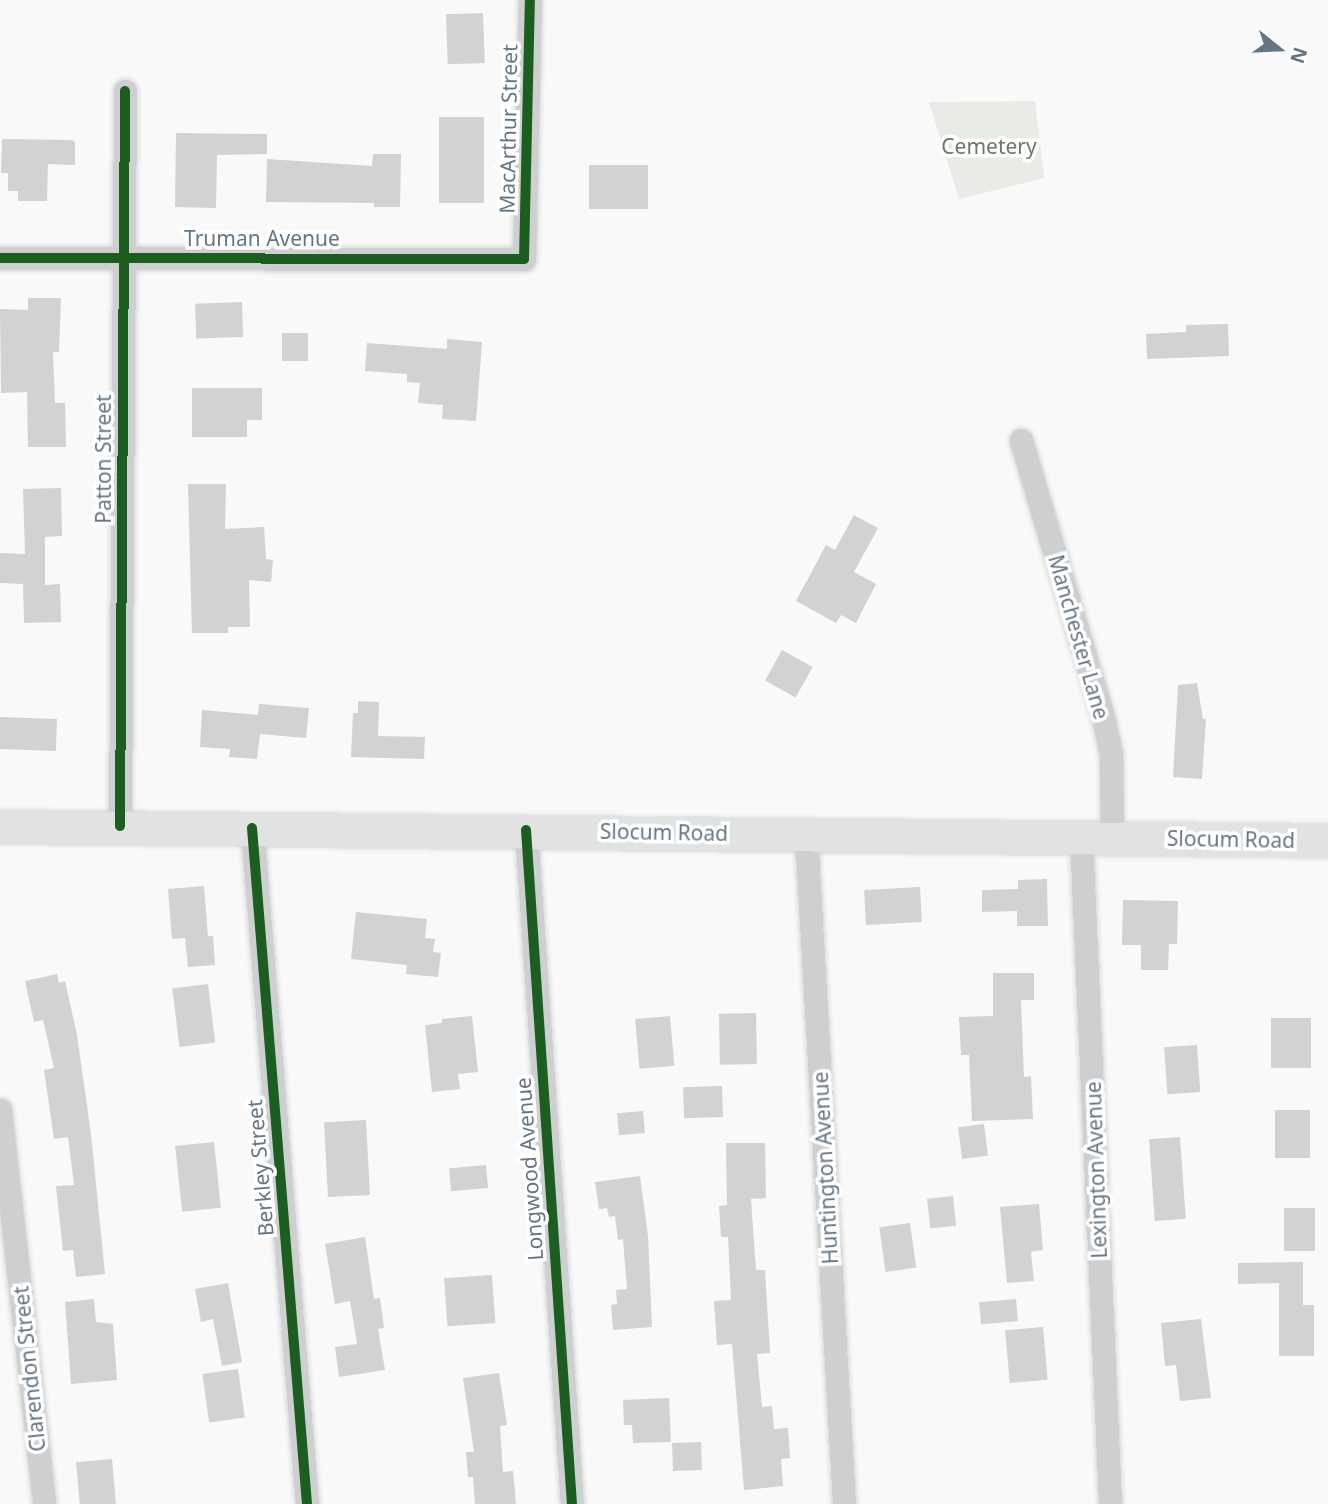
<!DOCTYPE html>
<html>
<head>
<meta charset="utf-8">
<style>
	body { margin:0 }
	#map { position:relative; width:1328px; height:1504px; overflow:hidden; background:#f9f9f9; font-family:"Noto Sans",sans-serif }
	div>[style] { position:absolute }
	.green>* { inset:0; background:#e8ebe6 }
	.building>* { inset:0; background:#d0d2d3; transform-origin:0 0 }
	.roads { filter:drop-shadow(0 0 2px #d5d6d7) drop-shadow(0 0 2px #d5d6d7) }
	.street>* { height:23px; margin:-11.5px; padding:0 11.5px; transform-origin:11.5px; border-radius:11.5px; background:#cecfd0 }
	.secondary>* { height:32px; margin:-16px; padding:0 16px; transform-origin:16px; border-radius:16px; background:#e1e2e2 }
	.cycleway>* { height:10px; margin:-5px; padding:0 5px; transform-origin:5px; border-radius:5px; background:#1b5e20 }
	span { translate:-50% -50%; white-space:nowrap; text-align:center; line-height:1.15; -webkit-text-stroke:7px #fff; paint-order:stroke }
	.street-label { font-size:21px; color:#657683 }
	.park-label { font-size:21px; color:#687a64 }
	.north { position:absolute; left:1244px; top:14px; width:70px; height:70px; -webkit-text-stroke:5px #fff; paint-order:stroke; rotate:108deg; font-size:19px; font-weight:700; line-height:28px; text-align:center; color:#657683 }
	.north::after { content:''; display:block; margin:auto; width:24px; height:32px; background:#657683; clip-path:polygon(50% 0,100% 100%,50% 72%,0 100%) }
</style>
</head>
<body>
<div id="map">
	<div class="green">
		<i style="clip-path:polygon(1035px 101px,1044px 178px,959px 199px,929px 102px)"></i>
	</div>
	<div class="building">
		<i style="left:483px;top:13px;width:50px;height:37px;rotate:88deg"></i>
		<i style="left:439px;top:117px;width:45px;height:86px"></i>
		<i style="clip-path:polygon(176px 133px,267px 134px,267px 154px,217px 155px,216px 208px,175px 207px)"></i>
		<i style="clip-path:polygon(2px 139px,72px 140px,75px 142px,75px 165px,48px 164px,47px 201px,18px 201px,18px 191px,8px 191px,8px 173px,1px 173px)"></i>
		<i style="clip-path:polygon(373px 154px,401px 154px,400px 207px,374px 207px,374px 203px,266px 202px,267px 159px,372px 166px)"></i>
		<i style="left:589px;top:165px;width:59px;height:44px"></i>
		<i style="clip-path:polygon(28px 298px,61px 298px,59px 352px,53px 352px,55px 403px,65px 403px,66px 447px,28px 447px,27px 392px,1px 393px,0 309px,28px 310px)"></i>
		<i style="left:242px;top:302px;width:35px;height:47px;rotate:88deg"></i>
		<i style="clip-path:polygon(1228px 324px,1229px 356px,1147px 359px,1146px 334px,1186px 332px,1186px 325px)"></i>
		<i style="left:282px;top:333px;width:26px;height:28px"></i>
		<i style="clip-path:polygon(447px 339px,482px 342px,476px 421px,442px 419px,443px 405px,418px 403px,420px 383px,407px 382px,407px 374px,365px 371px,367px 343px,447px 349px)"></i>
		<i style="clip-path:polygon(192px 388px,262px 388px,262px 420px,247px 420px,247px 437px,192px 437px)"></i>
		<i style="clip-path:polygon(188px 484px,226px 484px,225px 529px,264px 527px,266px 559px,273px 560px,271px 582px,249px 580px,250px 627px,228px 627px,228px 633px,192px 633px)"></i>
		<i style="clip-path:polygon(61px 488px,62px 536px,45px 537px,45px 585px,60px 584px,61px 622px,24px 623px,23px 584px,0 583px,0 553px,25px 554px,23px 489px)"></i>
		<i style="clip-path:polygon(854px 515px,878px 528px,854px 572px,876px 584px,856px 623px,841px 615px,836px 623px,796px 601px,826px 545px,835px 550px)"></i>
		<i style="left:782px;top:650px;width:35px;height:35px;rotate:29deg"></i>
		<i style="clip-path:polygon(1197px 683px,1203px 719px,1206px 719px,1202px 779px,1173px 777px,1178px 685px)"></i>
		<i style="clip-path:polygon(358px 701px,379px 702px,378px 736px,425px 737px,424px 759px,351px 757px,353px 713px,358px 713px)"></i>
		<i style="clip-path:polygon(259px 704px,309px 708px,306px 738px,260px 734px,257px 759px,229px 757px,230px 749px,200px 747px,202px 710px,258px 715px)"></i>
		<i style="left:0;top:717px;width:57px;height:32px;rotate:2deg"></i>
		<i style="clip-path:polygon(1047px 879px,1048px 926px,1017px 926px,1017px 911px,982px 912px,982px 890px,1018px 889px,1018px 880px)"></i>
		<i style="clip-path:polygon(204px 886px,208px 936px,213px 936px,215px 965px,188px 967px,185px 938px,172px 939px,168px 889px)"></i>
		<i style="left:920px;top:887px;width:35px;height:56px;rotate:87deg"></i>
		<i style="clip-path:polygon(1123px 900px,1178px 901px,1177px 944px,1169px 944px,1168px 970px,1141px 970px,1141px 945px,1122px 945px)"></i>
		<i style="clip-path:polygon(356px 912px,427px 919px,425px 938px,435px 939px,433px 952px,441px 953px,438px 977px,406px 974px,407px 965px,351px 959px)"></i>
		<i style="clip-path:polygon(993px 973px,1034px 973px,1034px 1000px,1021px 1000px,1024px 1077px,1031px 1076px,1033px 1119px,972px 1121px,969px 1055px,961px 1055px,959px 1017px,993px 1016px)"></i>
		<i style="clip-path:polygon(57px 974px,59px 983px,65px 981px,77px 1035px,91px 1134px,105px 1274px,76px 1277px,73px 1250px,63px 1251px,56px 1186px,74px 1185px,68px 1137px,54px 1139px,44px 1070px,54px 1068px,43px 1020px,34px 1022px,25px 981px)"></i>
		<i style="left:208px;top:984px;width:59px;height:36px;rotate:83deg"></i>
		<i style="left:756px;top:1013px;width:51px;height:37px;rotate:89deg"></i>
		<i style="clip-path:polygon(472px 1016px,478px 1072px,458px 1074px,460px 1089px,432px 1092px,425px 1025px,442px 1023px,442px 1019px)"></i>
		<i style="left:670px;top:1016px;width:50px;height:35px;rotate:85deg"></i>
		<i style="left:1271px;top:1018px;width:40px;height:50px"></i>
		<i style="left:1197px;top:1045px;width:47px;height:33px;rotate:86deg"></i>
		<i style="left:722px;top:1086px;width:31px;height:39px;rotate:88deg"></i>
		<i style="left:1310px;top:1110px;width:48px;height:35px;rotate:90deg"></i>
		<i style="left:643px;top:1111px;width:22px;height:26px;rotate:85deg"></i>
		<i style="left:366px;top:1120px;width:75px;height:42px;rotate:87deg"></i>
		<i style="left:984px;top:1124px;width:32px;height:26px;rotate:83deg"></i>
		<i style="left:1180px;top:1137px;width:82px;height:31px;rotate:86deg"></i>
		<i style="left:214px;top:1142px;width:66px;height:39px;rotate:84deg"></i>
		<i style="clip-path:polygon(726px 1143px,765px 1143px,766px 1198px,751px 1199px,756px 1270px,765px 1270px,770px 1353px,757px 1354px,762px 1407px,772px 1406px,774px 1429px,788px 1428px,790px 1458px,781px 1459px,783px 1486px,744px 1490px,732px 1344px,717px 1345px,714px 1301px,731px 1300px,728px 1237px,721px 1237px,719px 1206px,727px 1205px)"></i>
		<i style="left:486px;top:1165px;width:23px;height:37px;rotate:85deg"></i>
		<i style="clip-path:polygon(640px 1176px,648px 1236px,652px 1327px,613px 1330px,611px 1305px,617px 1304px,616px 1290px,627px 1289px,623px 1239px,618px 1240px,615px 1216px,609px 1217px,607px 1208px,599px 1209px,595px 1182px)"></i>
		<i style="left:953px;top:1196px;width:30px;height:26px;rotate:84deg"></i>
		<i style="clip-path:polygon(1039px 1204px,1043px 1250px,1031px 1252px,1034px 1281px,1007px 1283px,1000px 1207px)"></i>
		<i style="left:1284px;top:1208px;width:31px;height:43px"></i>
		<i style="left:910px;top:1223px;width:45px;height:31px;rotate:82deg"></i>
		<i style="clip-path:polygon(365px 1237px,374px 1299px,380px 1298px,384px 1328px,378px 1329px,385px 1370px,339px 1377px,335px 1347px,357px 1344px,350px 1301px,335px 1304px,325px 1244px)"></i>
		<i style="clip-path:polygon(1303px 1262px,1303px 1305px,1314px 1305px,1314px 1356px,1279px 1356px,1279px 1283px,1238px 1284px,1238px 1263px)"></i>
		<i style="left:492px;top:1275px;width:48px;height:48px;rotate:86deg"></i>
		<i style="clip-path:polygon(228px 1283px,242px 1362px,222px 1366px,213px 1319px,201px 1322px,195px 1289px)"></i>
		<i style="clip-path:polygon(94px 1299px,96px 1322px,113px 1324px,117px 1380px,71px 1384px,65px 1302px)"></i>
		<i style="left:1016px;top:1299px;width:22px;height:37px;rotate:85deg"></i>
		<i style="clip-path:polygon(1201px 1319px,1211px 1398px,1180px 1401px,1176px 1365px,1165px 1366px,1161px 1323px)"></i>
		<i style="left:1043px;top:1327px;width:53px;height:38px;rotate:85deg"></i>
		<i style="left:238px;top:1369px;width:49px;height:36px;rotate:82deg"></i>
		<i style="clip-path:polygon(499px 1373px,507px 1425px,500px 1426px,503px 1472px,513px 1471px,516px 1504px,475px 1504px,473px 1477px,468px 1477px,466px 1452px,474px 1452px,463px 1378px)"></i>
		<i style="clip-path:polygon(669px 1398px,671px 1442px,633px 1443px,632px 1425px,624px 1425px,623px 1400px)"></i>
		<i style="left:701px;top:1442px;width:28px;height:29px;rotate:88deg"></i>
		<i style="left:112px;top:1459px;width:45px;height:36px;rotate:85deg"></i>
	</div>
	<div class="roads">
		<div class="street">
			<i style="left:0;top:258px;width:524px;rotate:0.11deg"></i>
			<i style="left:524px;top:259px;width:259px;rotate:-88.7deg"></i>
			<i style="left:1021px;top:440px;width:285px;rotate:73.5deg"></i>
			<i style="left:1102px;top:713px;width:42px;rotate:77.6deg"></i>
			<i style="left:1111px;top:754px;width:83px;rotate:89.3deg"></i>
			<i style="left:120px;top:826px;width:735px;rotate:-89.61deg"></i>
			<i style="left:252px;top:828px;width:678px;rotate:85.35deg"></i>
			<i style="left:526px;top:830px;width:676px;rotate:86.1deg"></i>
			<i style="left:806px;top:833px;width:672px;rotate:86.76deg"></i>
			<i style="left:1081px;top:836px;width:669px;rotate:87.51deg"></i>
			<i style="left:0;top:1110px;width:396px;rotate:83.6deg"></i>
		</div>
		<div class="secondary">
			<i style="left:0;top:827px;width:1328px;rotate:0.6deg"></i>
		</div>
	</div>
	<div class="cycleway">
		<i style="left:0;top:258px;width:524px;rotate:0.11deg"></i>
		<i style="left:524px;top:259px;width:259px;rotate:-88.7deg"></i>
		<i style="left:120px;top:826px;width:735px;rotate:-89.61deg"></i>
		<i style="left:252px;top:828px;width:678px;rotate:85.35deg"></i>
		<i style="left:526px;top:830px;width:676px;rotate:86.1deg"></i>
	</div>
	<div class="street-label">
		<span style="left:508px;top:129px;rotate:-89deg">MacArthur Street</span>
		<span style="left:262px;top:238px">Truman Avenue</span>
		<span style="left:103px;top:459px;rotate:-90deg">Patton Street</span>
		<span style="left:1079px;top:637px;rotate:74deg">Manchester Lane</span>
		<span style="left:664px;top:832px;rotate:1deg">Slocum Road</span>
		<span style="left:1231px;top:839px;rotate:1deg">Slocum Road</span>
		<span style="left:260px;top:1168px;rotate:-95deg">Berkley Street</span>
		<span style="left:825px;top:1168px;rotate:-93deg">Huntington Avenue</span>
		<span style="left:529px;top:1169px;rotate:-94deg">Longwood Avenue</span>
		<span style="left:1096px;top:1170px;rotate:-92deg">Lexington Avenue</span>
		<span style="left:29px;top:1369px;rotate:-96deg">Clarendon Street</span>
	</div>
	<div class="park-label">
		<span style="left:989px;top:146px">Cemetery</span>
	</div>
	<div class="north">N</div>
</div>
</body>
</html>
